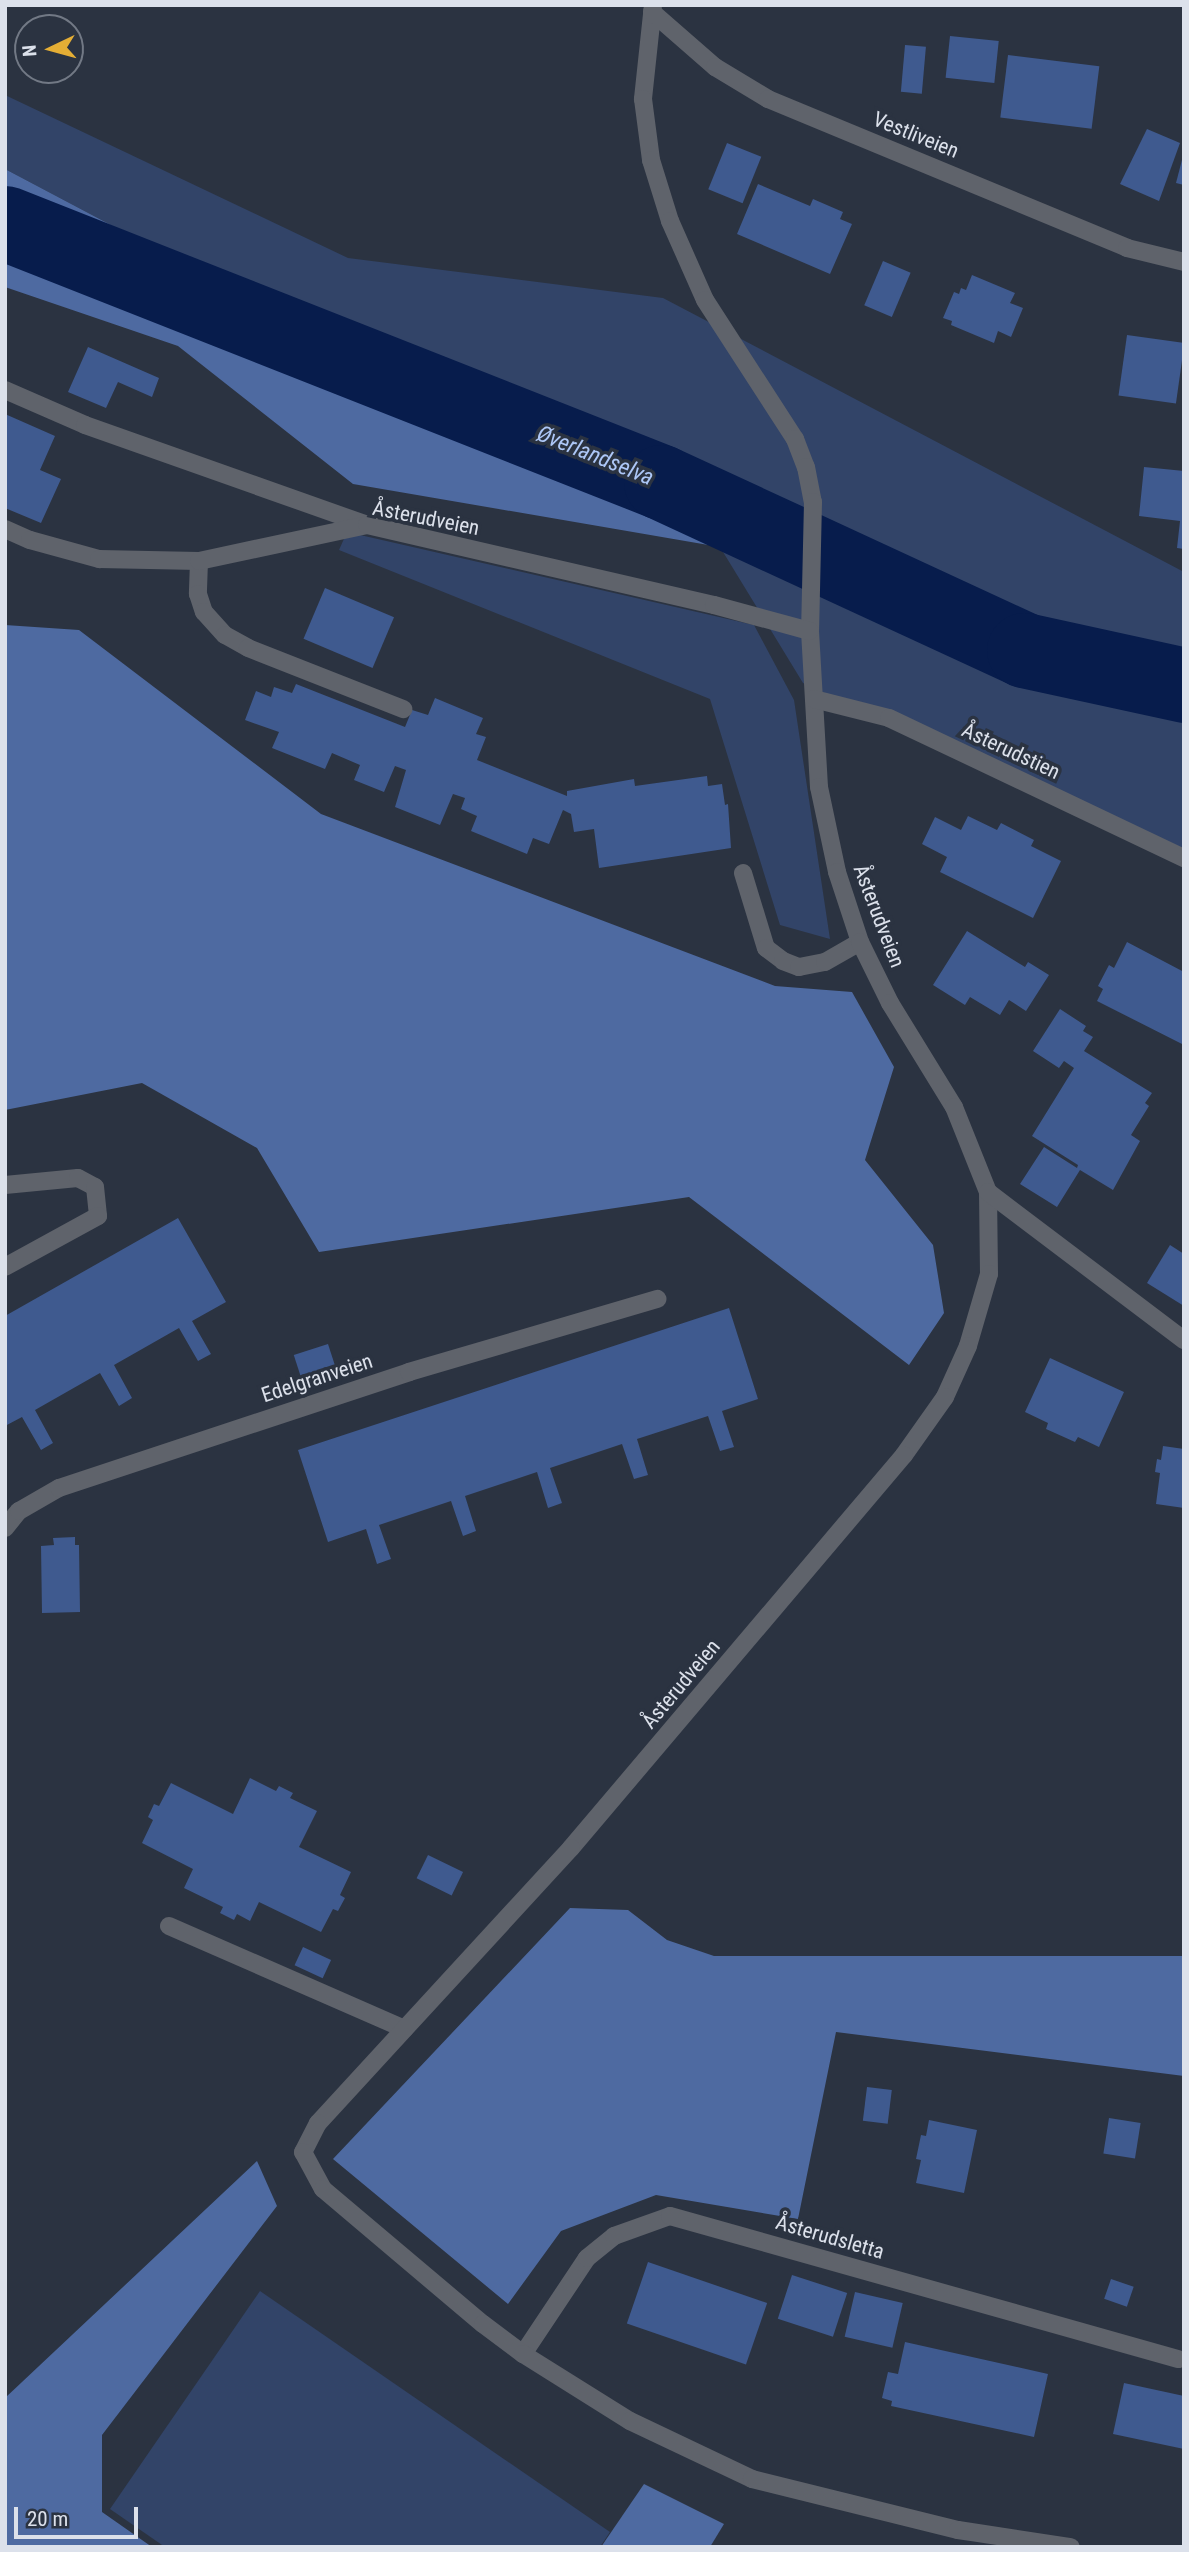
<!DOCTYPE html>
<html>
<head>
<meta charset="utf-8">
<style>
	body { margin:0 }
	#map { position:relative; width:1189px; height:2552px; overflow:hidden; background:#2b3341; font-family:"Roboto Condensed",sans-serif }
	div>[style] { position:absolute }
	.green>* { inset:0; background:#324468 }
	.forest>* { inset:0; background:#4e6aa1 }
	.river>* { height:75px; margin:-37.5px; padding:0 37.5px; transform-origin:37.5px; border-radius:37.5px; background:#071c4c }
	.building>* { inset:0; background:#3f5a8f; transform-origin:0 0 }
	.lane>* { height:18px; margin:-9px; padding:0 9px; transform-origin:9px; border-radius:9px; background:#5f636b }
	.street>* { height:18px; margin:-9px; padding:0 9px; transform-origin:9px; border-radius:9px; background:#5f636b }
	span { translate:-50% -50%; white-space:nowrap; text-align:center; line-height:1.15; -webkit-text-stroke:7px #2b3341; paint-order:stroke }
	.street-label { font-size:21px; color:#dce1eb }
	.water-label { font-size:23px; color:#adc7f7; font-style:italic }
	.frame { position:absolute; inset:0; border:7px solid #dce1eb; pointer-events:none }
	.north { position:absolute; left:14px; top:14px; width:70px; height:70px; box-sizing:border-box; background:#2b3341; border:2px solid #727985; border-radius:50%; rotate:265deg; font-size:19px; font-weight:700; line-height:28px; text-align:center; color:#dce1eb }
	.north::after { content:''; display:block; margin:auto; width:24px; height:32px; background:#e4ae35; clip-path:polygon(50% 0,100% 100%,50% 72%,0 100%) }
	.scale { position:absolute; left:14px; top:2507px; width:124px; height:32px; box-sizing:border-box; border:4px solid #dce1eb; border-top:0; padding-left:9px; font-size:21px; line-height:24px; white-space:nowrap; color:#dce1eb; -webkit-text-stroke:5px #2b3341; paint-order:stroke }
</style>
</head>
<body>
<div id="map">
	<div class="green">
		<i style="clip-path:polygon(5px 95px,348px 258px,663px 298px,1184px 572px,1184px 860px,803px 683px,720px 547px,5px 169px)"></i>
		<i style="clip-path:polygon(347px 532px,754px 625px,794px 700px,830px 939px,780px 925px,710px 699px,339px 550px)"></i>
		<i style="clip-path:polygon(260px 2291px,610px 2532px,600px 2547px,165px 2547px,110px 2509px)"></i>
	</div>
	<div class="forest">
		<i style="clip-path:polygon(5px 169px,720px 547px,353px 484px,178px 346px,5px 287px)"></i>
		<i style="clip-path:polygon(5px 625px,79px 630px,321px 814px,775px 986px,852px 992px,894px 1067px,865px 1160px,933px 1245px,944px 1313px,909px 1365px,689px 1197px,319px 1252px,257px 1148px,142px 1083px,5px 1110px)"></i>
		<i style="clip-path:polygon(570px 1908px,628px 1910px,667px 1940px,714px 1956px,1184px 1956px,1184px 2076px,836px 2032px,798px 2219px,656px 2195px,561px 2231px,508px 2304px,333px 2159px)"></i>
		<i style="clip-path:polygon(257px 2161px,277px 2206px,102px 2435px,102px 2512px,152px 2547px,5px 2547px,5px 2398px)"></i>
		<i style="clip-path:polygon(644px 2484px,724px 2524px,710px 2547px,601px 2547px)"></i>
	</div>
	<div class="river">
		<i style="left:5px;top:223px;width:705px;rotate:21.54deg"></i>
		<i style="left:661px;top:482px;width:400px;rotate:24.8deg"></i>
		<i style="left:1024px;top:650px;width:164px;rotate:12.3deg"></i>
	</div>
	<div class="building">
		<i style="left:950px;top:36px;width:49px;height:42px;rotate:6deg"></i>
		<i style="left:905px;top:45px;width:21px;height:47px;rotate:5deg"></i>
		<i style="left:1008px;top:55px;width:92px;height:63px;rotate:7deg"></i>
		<i style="clip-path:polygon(1147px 129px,1180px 143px,1159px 201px,1120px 184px)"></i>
		<i style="left:727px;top:143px;width:37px;height:50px;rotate:22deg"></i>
		<i style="clip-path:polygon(1183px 156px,1184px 156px,1184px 185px,1176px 183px)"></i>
		<i style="clip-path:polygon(758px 184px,810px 206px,813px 199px,843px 212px,840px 219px,852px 224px,830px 274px,737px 234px)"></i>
		<i style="left:883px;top:261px;width:30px;height:48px;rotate:23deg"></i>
		<i style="clip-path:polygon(972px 275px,1015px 293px,1010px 303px,1023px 308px,1011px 337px,998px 331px,994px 343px,951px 325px,952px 321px,943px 318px,954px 292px,959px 294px,961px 288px,966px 290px)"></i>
		<i style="left:1127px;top:335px;width:58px;height:61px;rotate:8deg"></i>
		<i style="clip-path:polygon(88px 347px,159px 378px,152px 397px,118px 382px,106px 408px,68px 392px)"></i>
		<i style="clip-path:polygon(5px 414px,55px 436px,40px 470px,61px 479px,41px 523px,5px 508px)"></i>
		<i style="clip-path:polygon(1144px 467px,1184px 471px,1184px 549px,1177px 548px,1180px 521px,1139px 516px)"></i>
		<i style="left:325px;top:588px;width:75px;height:55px;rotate:23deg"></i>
		<i style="clip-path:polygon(296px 684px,405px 727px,412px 710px,428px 715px,435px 698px,483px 718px,476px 734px,486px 737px,477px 760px,567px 796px,567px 791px,634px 779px,635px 786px,707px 776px,708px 786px,722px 784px,725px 805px,728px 804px,731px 848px,599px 868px,594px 829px,574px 832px,571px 814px,563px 810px,549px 844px,533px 838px,527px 854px,471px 831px,477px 816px,461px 809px,465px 798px,453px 794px,440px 825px,395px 807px,406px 770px,395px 766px,384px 792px,354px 780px,360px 765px,332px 753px,325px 769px,272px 748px,279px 732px,245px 720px,256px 691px,271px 697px,274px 687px,292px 693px)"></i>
		<i style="clip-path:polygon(968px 816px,997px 830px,1001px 823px,1034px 840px,1031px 846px,1061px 861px,1033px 918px,940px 872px,947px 857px,922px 844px,935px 817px,961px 830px)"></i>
		<i style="clip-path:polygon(967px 931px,1025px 967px,1028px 962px,1049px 975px,1026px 1011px,1009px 1000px,1000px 1015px,970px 997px,965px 1005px,933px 985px)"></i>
		<i style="clip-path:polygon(1127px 942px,1184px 972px,1184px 1045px,1097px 1001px,1103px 989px,1098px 986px,1109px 965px,1114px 968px)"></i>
		<i style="clip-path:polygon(1060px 1009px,1086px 1026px,1083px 1031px,1093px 1037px,1084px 1051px,1152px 1093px,1145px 1103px,1149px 1106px,1131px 1135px,1140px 1141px,1113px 1190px,1080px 1170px,1057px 1207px,1020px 1184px,1044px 1147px,1077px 1168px,1078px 1165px,1032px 1136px,1074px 1068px,1064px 1061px,1059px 1068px,1033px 1051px)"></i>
		<i style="clip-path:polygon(178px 1218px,226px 1302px,192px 1321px,211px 1354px,198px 1361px,179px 1328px,114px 1365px,132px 1398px,119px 1406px,100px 1373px,35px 1410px,53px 1443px,41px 1450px,22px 1417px,5px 1426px,5px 1316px)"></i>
		<i style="clip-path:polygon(1170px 1245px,1184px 1254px,1184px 1306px,1147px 1283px)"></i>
		<i style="clip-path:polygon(729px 1308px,758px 1399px,722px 1411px,734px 1447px,720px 1451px,708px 1416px,637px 1439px,648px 1475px,634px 1479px,622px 1444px,550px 1468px,562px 1503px,548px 1508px,537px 1472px,465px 1496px,476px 1531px,463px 1536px,451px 1501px,379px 1525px,391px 1559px,377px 1564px,366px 1529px,328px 1542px,298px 1450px)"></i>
		<i style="left:328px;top:1344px;width:38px;height:36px;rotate:72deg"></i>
		<i style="clip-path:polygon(1050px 1358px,1124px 1392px,1099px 1447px,1078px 1437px,1075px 1442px,1046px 1429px,1048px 1423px,1025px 1412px)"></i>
		<i style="clip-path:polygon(1163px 1446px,1184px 1449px,1184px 1508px,1156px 1504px,1160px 1473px,1155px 1472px,1157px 1459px,1161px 1460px)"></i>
		<i style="clip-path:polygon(75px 1537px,75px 1545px,79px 1545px,80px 1612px,42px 1613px,41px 1546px,54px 1545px,53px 1538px)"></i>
		<i style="clip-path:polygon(250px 1778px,276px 1791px,279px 1786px,293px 1793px,290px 1798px,317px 1811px,299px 1847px,351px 1872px,340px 1895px,345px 1898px,338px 1911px,333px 1909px,321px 1932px,259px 1902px,250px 1921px,237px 1914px,234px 1920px,220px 1913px,223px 1907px,184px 1888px,193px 1869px,142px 1843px,153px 1820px,148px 1817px,154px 1804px,159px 1806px,171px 1783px,233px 1814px)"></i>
		<i style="left:428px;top:1855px;width:39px;height:26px;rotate:26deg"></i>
		<i style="left:303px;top:1947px;width:31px;height:20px;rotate:25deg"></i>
		<i style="left:867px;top:2087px;width:25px;height:34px;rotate:7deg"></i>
		<i style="left:1109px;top:2118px;width:32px;height:36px;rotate:9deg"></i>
		<i style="clip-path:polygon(929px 2120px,977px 2130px,964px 2193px,916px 2183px,921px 2160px,916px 2159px,921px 2135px,926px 2136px)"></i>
		<i style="left:648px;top:2262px;width:126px;height:65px;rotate:19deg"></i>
		<i style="left:792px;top:2275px;width:58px;height:46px;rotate:18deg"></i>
		<i style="left:1111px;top:2279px;width:24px;height:21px;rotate:19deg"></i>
		<i style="left:855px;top:2292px;width:49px;height:46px;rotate:13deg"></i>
		<i style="clip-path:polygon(905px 2342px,1048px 2374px,1034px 2437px,891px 2406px,892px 2401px,882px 2398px,888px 2372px,898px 2374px)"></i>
		<i style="clip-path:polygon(1124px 2383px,1184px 2396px,1184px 2449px,1113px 2434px)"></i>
	</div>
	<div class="lane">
		<i style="left:5px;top:390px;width:87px;rotate:23.6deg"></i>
		<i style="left:85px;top:425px;width:299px;rotate:19.5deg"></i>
		<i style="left:5px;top:529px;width:27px;rotate:24deg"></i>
		<i style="left:199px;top:561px;width:33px;rotate:92deg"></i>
		<i style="left:198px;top:594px;width:19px;rotate:72deg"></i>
		<i style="left:204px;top:612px;width:31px;rotate:48deg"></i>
		<i style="left:225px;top:635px;width:26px;rotate:29deg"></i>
		<i style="left:248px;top:648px;width:167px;rotate:21.5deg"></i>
		<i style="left:743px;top:873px;width:78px;rotate:73deg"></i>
		<i style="left:766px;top:948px;width:21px;rotate:37deg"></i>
		<i style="left:783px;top:961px;width:17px;rotate:21deg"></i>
		<i style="left:799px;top:967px;width:26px;rotate:-11deg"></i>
		<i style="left:825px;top:962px;width:40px;rotate:-29.7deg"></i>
		<i style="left:169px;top:1926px;width:257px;rotate:23.6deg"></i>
		<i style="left:523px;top:2354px;width:115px;rotate:-56.3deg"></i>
		<i style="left:587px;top:2258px;width:35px;rotate:-39deg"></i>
		<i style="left:614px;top:2236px;width:59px;rotate:-19.7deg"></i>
		<i style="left:670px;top:2216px;width:528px;rotate:15.72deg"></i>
	</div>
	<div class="street">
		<i style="left:653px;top:5px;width:95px;rotate:96.1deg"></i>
		<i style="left:643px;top:99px;width:62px;rotate:82.5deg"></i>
		<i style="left:651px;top:160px;width:64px;rotate:72.7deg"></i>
		<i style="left:670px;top:221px;width:86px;rotate:66.1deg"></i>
		<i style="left:705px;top:300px;width:166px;rotate:57.1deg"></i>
		<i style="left:795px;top:439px;width:30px;rotate:69deg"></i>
		<i style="left:806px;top:467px;width:36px;rotate:79deg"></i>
		<i style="left:813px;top:502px;width:129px;rotate:91.3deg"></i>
		<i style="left:810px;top:631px;width:156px;rotate:86.7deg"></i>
		<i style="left:819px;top:787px;width:87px;rotate:78deg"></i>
		<i style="left:837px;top:872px;width:74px;rotate:71.8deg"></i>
		<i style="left:860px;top:942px;width:68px;rotate:63.8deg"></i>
		<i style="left:890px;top:1003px;width:122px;rotate:58.4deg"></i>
		<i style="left:954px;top:1107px;width:92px;rotate:68.2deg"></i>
		<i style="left:988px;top:1192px;width:82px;rotate:89.3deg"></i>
		<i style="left:989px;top:1274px;width:75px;rotate:106.3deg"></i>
		<i style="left:968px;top:1346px;width:56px;rotate:114.3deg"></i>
		<i style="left:945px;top:1397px;width:71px;rotate:125.3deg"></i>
		<i style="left:904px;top:1455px;width:515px;rotate:130.28deg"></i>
		<i style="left:571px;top:1848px;width:374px;rotate:132.6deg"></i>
		<i style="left:318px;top:2123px;width:33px;rotate:117deg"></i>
		<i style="left:303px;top:2152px;width:42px;rotate:61.6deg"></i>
		<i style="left:323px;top:2189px;width:209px;rotate:40.2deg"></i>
		<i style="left:483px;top:2324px;width:50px;rotate:36.9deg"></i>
		<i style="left:523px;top:2354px;width:126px;rotate:32.1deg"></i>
		<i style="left:630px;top:2421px;width:135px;rotate:25.4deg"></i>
		<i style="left:752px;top:2479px;width:212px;rotate:13.9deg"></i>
		<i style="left:958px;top:2530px;width:114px;rotate:8.6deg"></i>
		<i style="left:652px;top:12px;width:84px;rotate:41.1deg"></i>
		<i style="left:715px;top:67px;width:62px;rotate:31.1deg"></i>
		<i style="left:768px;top:99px;width:389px;rotate:22.5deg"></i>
		<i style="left:1127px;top:248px;width:59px;rotate:13.8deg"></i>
		<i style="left:30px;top:540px;width:72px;rotate:15.4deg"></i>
		<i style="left:99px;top:559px;width:100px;rotate:1.1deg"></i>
		<i style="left:199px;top:561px;width:172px;rotate:-12.1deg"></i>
		<i style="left:367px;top:525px;width:356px;rotate:13deg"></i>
		<i style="left:714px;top:605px;width:99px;rotate:15.2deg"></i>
		<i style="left:814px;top:699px;width:77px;rotate:14.2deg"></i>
		<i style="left:889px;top:718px;width:327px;rotate:25.4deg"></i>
		<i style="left:5px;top:1185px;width:73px;rotate:-5.5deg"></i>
		<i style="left:78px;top:1178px;width:19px;rotate:28deg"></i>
		<i style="left:95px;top:1187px;width:29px;rotate:84deg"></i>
		<i style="left:98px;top:1216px;width:106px;rotate:151.3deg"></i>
		<i style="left:988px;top:1192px;width:246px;rotate:37.1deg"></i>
		<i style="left:5px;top:1528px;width:22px;rotate:-51deg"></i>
		<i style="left:19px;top:1511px;width:46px;rotate:-29.9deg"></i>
		<i style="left:59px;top:1488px;width:369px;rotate:-18.3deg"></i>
		<i style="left:409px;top:1372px;width:259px;rotate:-16.4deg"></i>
	</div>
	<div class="street-label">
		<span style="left:916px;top:135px;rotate:22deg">Vestliveien</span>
		<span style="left:426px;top:518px;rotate:11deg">Åsterudveien</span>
		<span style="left:1011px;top:751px;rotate:25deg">Åsterudstien</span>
		<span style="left:879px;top:916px;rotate:69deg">Åsterudveien</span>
		<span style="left:317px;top:1378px;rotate:-18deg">Edelgranveien</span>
		<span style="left:681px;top:1684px;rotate:-50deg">Åsterudveien</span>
		<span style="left:830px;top:2237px;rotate:16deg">Åsterudsletta</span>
	</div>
	<div class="water-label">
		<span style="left:595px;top:456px;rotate:22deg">Øverlandselva</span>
	</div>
	<div class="frame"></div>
	<div class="north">N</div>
	<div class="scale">20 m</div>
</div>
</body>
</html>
